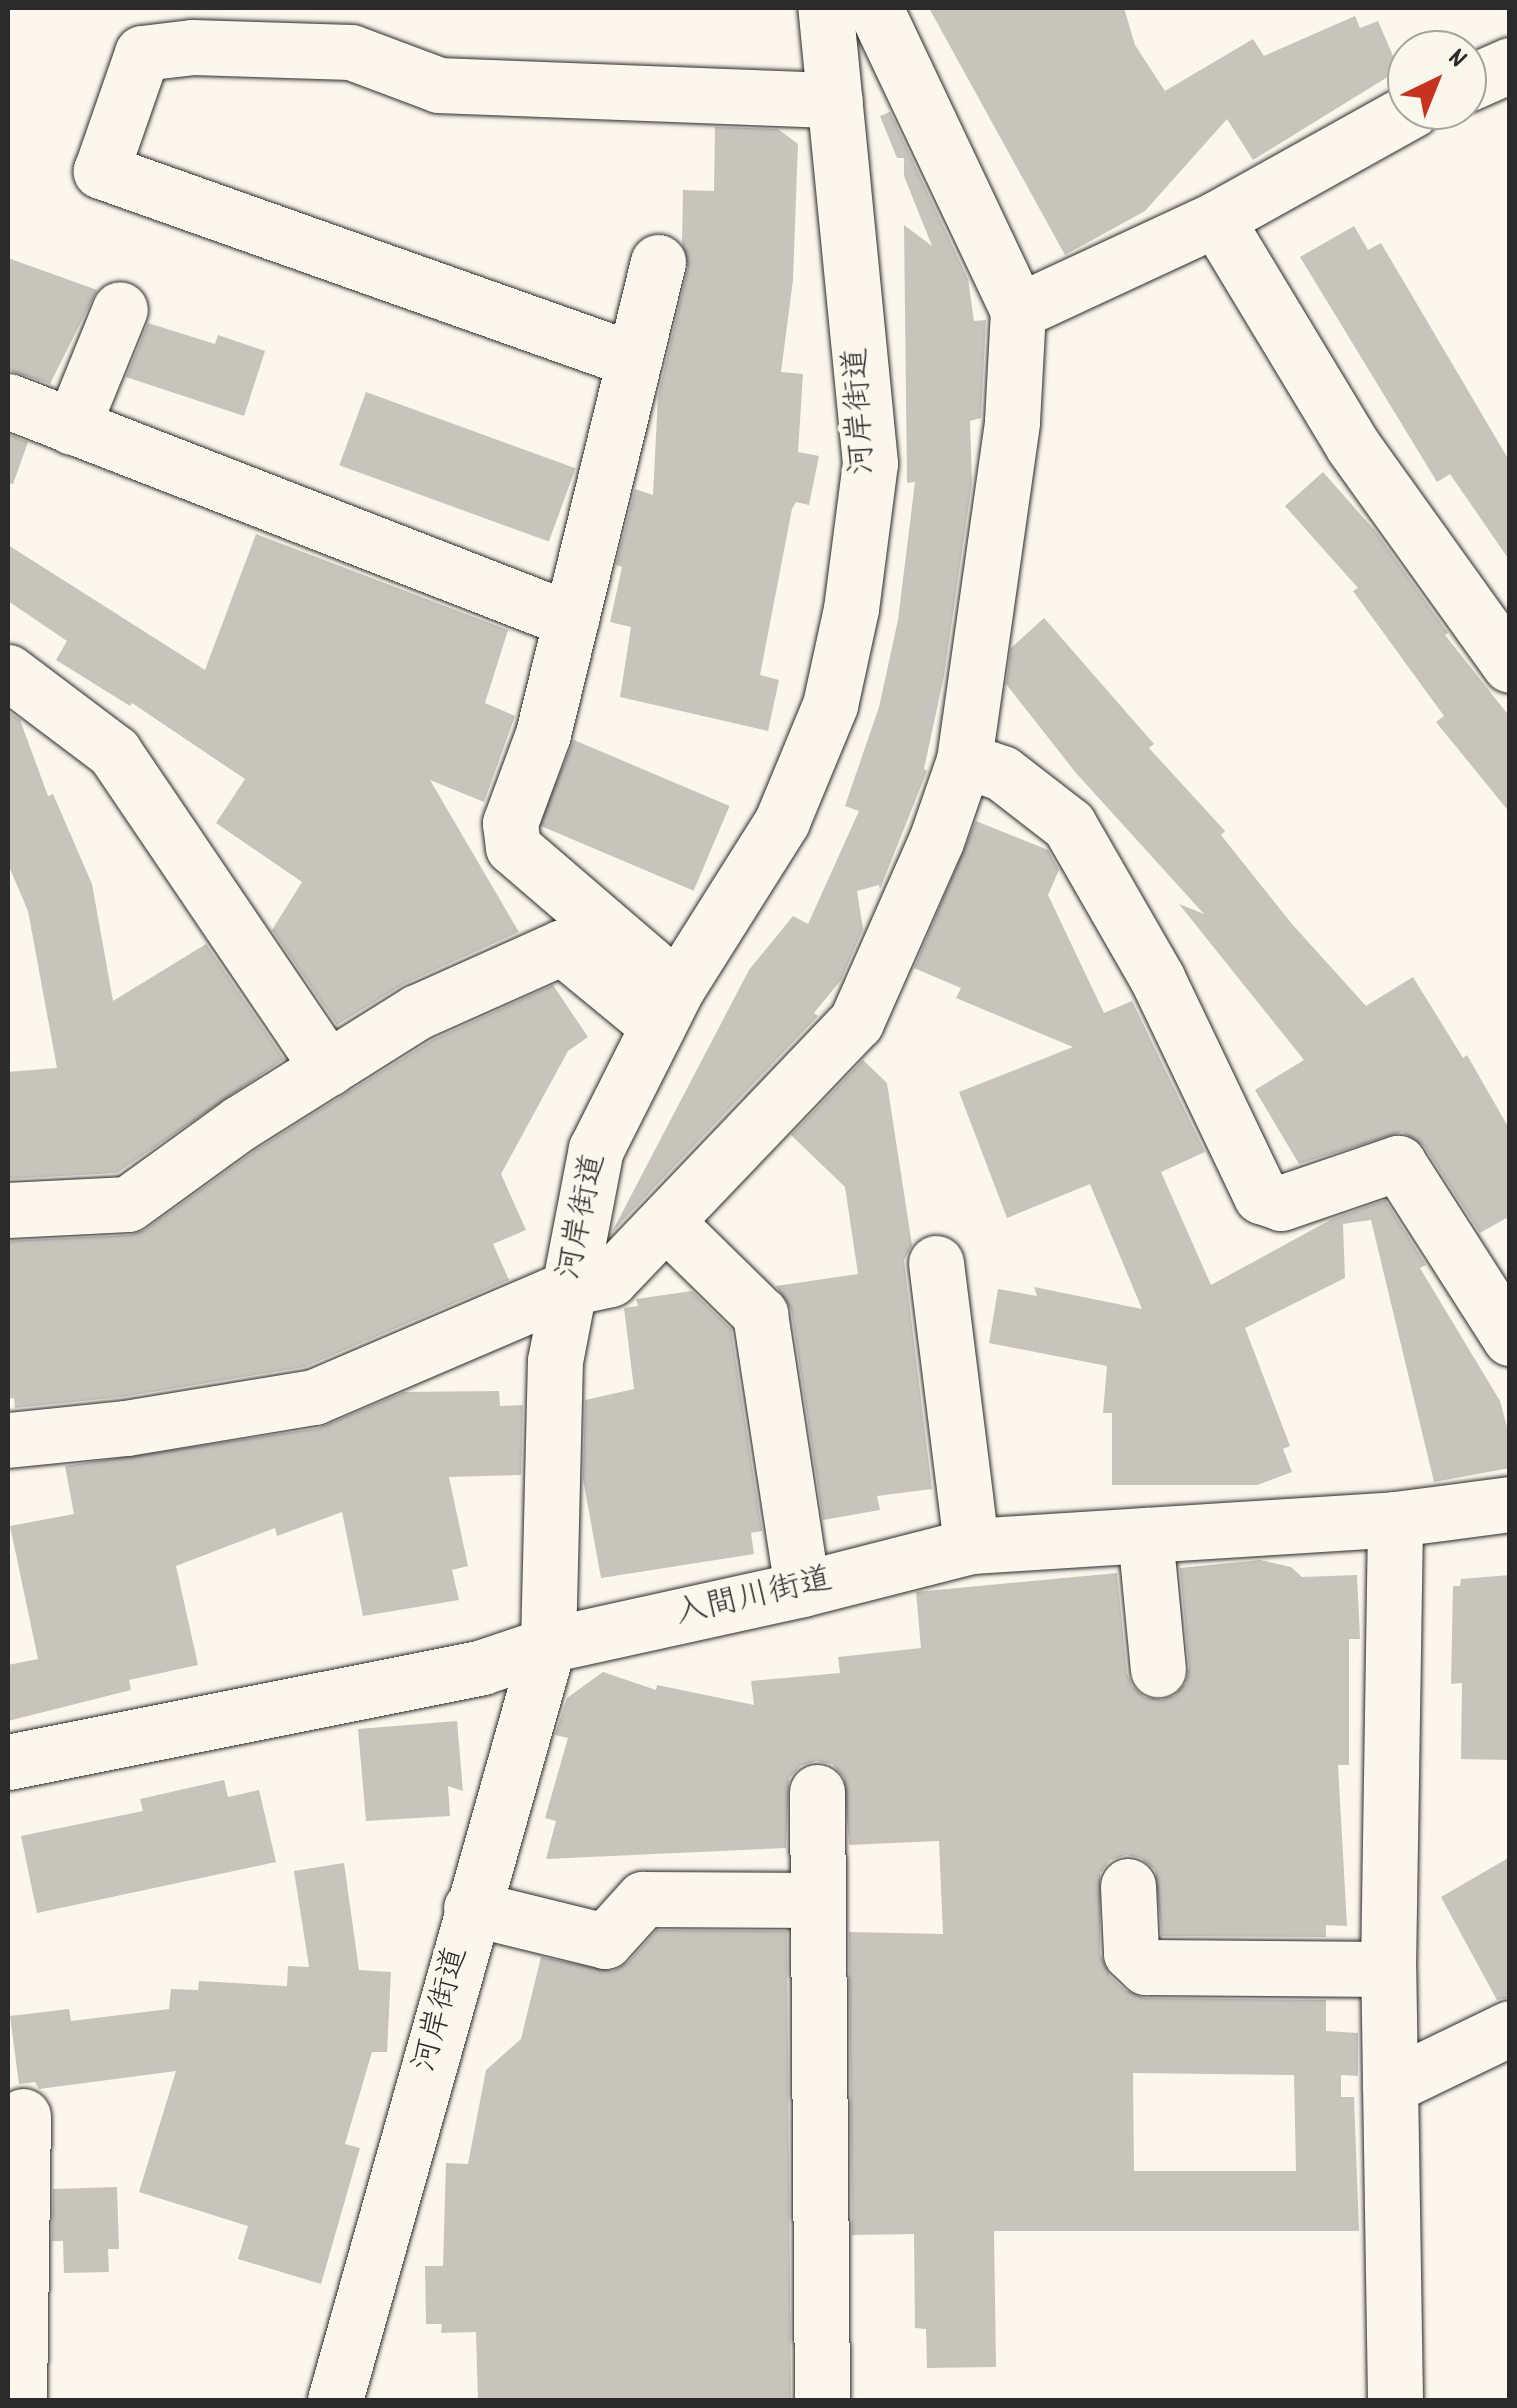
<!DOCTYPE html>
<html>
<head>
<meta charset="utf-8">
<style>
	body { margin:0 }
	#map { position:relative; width:1517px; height:2408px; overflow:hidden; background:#fbf7ec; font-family:Dekko,"Klee One",sans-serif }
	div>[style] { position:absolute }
	.building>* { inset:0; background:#c7c4bc; transform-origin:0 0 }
	.roads { filter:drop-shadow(0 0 2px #2b2b2b) drop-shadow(0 0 2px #2b2b2b) }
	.minor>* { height:55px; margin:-27.5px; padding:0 27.5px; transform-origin:27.5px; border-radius:27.5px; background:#fbf7ec }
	span { translate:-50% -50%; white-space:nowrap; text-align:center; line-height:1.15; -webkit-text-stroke:10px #fbf7ec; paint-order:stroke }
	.street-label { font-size:32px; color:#2b2b2b }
	.frame { position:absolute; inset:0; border:10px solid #2b2b2b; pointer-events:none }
	.north { position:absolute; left:1387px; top:30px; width:100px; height:100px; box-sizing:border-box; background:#fbf7ec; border:2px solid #a8a59f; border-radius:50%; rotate:43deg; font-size:28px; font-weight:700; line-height:40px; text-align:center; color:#2b2b2b }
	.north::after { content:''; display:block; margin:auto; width:35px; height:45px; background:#c8321e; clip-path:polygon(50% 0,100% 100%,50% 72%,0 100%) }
</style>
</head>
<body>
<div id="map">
	<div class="building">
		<i style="clip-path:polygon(929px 8px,1124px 8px,1135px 45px,1165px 91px,1253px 39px,1264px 56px,1355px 16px,1360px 28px,1378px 21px,1399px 70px,1253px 160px,1227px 119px,1145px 211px,1065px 255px)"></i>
		<i style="clip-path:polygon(890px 112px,968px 279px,974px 321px,986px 320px,981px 418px,970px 421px,972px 483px,944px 676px,924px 769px,927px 771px,880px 889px,879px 885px,857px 891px,863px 929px,841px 980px,814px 1013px,818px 1016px,612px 1232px,749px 970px,793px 916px,808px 924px,859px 811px,845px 806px,879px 707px,898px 620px,915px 482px,907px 483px,904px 225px,932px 246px,904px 176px,904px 158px,897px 158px,880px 116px)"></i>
		<i style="clip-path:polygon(715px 127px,778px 129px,798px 144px,793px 280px,781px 372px,803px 374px,798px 452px,819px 456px,809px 505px,796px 502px,792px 509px,760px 675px,779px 680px,768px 731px,620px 697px,631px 627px,610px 622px,622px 567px,616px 565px,635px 489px,653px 495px,658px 396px,688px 268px,682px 243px,683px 190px,714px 191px)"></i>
		<i style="clip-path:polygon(1354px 226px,1368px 250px,1381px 243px,1510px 462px,1510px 561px,1450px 474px,1437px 482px,1300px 257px)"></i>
		<i style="clip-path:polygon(8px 258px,97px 290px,50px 384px,8px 370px)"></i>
		<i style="clip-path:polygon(148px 323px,215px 344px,218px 335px,265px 351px,244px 416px,126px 377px)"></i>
		<i style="left:366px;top:392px;width:223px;height:78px;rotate:20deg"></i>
		<i style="clip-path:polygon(8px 434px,28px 442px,13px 484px,8px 483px)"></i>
		<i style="clip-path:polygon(1323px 472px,1376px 532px,1448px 633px,1445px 635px,1510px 717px,1510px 813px,1436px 722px,1444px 716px,1353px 591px,1358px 588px,1285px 506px)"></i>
		<i style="clip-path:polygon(256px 534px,508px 630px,485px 703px,515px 716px,484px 802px,430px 780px,519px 932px,404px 984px,337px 1025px,272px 930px,302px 882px,216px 823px,245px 779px,132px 703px,130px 706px,56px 660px,67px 641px,8px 601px,8px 545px,205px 670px)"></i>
		<i style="clip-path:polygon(1044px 618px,1154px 744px,1149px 748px,1225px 831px,1221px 835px,1292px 924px,1366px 1006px,1413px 977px,1463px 1058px,1467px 1055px,1510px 1130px,1510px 1216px,1480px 1233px,1424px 1146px,1402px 1132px,1299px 1164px,1255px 1090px,1304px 1060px,1179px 904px,1204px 914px,1076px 773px,1006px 684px,1011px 648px)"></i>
		<i style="clip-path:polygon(8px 711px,20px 720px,48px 796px,53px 794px,92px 884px,113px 1001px,206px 944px,284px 1059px,117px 1173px,8px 1179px,8px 1072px,57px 1068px,28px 911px,8px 864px)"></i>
		<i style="left:574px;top:740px;width:169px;height:92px;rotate:23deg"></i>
		<i style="clip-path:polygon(976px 821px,1048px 850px,1059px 870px,1048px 895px,1104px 1013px,1132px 1001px,1205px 1152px,1161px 1172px,1211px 1285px,1332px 1219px,1385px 1200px,1426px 1265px,1420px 1268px,1500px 1401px,1510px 1438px,1510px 1468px,1434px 1482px,1371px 1220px,1343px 1224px,1345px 1278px,1245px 1328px,1290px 1446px,1283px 1449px,1292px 1472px,1257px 1485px,1112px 1485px,1112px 1413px,1103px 1413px,1107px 1366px,989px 1343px,998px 1289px,1037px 1296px,1034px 1287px,1142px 1309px,1090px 1184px,1007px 1218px,959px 1092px,1073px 1047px,956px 998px,961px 988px,914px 968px)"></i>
		<i style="clip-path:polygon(553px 985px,588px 1037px,568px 1051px,501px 1174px,526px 1230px,493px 1244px,509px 1280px,305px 1367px,122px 1397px,15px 1408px,14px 1398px,8px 1399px,8px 1241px,130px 1235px,145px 1230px,257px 1149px,432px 1040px)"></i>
		<i style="clip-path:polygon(863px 1060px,887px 1083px,912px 1245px,904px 1260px,932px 1489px,877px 1496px,880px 1510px,823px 1520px,791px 1309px,776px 1286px,858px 1274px,845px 1187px,791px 1135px)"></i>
		<i style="clip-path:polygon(692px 1291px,731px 1329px,762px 1531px,751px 1533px,754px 1554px,601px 1578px,583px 1479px,585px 1400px,634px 1389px,624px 1308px,638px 1306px,636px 1299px)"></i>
		<i style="clip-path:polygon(499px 1391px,500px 1406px,523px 1405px,521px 1475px,449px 1477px,468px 1566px,452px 1570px,459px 1600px,363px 1616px,342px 1512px,277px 1536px,275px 1528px,176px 1566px,198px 1665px,129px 1680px,131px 1690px,8px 1721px,8px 1665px,38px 1659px,10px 1526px,74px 1514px,65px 1466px,319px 1428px,404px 1392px)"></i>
		<i style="clip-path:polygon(evenodd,1260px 1560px,1291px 1567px,1302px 1577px,1357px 1575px,1360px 1639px,1349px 1639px,1349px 1765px,1338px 1765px,1347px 1926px,1326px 1925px,1326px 1937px,1162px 1936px,1155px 1870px,1141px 1858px,1126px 1855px,1110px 1860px,1100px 1873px,1100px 1954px,1110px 1976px,1125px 1990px,1144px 1998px,1326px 2000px,1326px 2031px,1358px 2033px,1358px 2076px,1341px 2075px,1341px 2097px,1354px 2097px,1359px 2231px,994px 2231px,996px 2367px,927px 2368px,926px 2329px,915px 2328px,914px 2234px,852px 2235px,849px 1932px,943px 1934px,939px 1841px,849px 1845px,844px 1777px,832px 1764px,816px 1761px,800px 1766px,789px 1778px,786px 1848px,546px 1859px,556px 1821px,545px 1818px,568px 1738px,555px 1735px,567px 1698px,603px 1672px,656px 1690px,657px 1685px,754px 1705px,751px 1681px,840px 1673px,838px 1657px,921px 1648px,916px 1592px,1117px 1573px,1127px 1673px,1132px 1686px,1144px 1697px,1162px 1700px,1175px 1695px,1186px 1683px,1189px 1667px,1180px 1568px,1260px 1560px,1133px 2073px,1294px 2075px,1296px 2171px,1134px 2171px,1133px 2073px)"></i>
		<i style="clip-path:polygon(1510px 1575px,1510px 1760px,1461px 1759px,1462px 1683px,1451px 1684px,1453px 1586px,1460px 1586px,1461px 1579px)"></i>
		<i style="clip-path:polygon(457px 1721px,463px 1791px,448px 1786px,450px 1816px,366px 1821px,358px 1729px)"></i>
		<i style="clip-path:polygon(224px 1780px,228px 1797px,259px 1790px,276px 1862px,37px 1913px,21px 1836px,143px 1811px,140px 1799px)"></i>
		<i style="clip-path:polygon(1510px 1857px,1510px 1997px,1497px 2000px,1441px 1897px)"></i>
		<i style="clip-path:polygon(344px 1863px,359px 1970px,391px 1972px,387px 2052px,372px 2052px,345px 2144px,360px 2148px,321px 2284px,238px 2259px,248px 2226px,139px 2192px,176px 2071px,39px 2089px,35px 2082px,19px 2084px,10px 2016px,69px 2009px,71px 2021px,169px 2009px,171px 1989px,198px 1990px,199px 1981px,287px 1986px,288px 1966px,309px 1967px,294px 1871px)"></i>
		<i style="clip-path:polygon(657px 1930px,787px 1931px,791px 2400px,478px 2400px,476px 2332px,441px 2333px,442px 2324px,426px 2324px,425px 2266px,443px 2266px,446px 2163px,468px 2164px,486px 2070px,521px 2039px,541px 1957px,613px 1971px,628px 1962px)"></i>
		<i style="clip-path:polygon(117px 2187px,119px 2249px,108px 2249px,109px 2272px,64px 2273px,63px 2241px,52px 2241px,53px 2189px)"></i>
	</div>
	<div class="roads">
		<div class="minor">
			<i style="left:875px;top:8px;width:335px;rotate:64.7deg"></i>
			<i style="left:1018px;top:311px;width:218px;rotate:-24.9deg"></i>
			<i style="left:1216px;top:219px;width:224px;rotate:-29.1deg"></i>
			<i style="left:1467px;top:84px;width:47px;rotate:-23.8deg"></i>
			<i style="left:1216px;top:219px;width:265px;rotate:58.9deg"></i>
			<i style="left:1353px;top:446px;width:269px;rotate:54.4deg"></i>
			<i style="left:658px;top:262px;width:486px;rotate:103.7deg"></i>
			<i style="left:543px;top:734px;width:95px;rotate:110.3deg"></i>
			<i style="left:510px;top:823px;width:24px;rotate:83deg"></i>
			<i style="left:513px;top:847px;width:216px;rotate:40.7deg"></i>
			<i style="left:634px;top:360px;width:566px;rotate:-160.48deg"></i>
			<i style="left:101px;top:171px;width:125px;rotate:-70.8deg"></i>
			<i style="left:142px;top:53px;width:50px;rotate:-6.8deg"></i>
			<i style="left:192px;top:47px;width:159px;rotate:1.8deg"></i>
			<i style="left:351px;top:52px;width:94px;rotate:20.6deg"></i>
			<i style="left:439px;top:85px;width:396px;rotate:2.2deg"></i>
			<i style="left:8px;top:401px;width:604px;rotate:21.26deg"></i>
			<i style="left:72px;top:427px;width:127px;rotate:-67.9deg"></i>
			<i style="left:8px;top:672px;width:133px;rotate:37deg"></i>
			<i style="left:114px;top:752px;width:382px;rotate:55.9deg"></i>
			<i style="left:964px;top:760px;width:40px;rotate:18.9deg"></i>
			<i style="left:1002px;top:773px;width:85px;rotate:37.8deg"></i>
			<i style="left:1069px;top:825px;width:177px;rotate:60.1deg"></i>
			<i style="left:1157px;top:978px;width:242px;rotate:64.5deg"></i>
			<i style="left:1261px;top:1196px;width:21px;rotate:19deg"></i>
			<i style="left:1281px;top:1203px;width:124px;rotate:-18.9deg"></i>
			<i style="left:1398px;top:1163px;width:208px;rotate:57.4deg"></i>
			<i style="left:8px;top:1210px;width:120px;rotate:-2.9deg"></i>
			<i style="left:128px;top:1204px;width:138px;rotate:-35.9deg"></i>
			<i style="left:240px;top:1123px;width:209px;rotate:-32.1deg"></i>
			<i style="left:417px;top:1012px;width:159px;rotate:-24.1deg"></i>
			<i style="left:562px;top:947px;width:124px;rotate:39.5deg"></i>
			<i style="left:666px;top:1222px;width:132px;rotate:44.4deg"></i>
			<i style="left:760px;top:1314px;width:278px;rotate:81.3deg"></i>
			<i style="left:936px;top:1263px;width:285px;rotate:82.9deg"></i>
			<i style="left:8px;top:1440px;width:119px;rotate:-5.8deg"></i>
			<i style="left:126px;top:1428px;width:191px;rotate:-9.4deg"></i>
			<i style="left:314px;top:1397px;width:276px;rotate:-23.2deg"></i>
			<i style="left:568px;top:1288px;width:43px;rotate:-12.1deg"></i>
			<i style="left:610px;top:1279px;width:356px;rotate:-46.3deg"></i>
			<i style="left:856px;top:1022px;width:198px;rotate:-66.2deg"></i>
			<i style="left:936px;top:841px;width:86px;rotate:-70.9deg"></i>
			<i style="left:964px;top:760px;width:342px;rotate:-81.9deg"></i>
			<i style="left:1012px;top:421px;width:110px;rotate:-86.9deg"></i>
			<i style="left:1145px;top:1535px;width:135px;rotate:84.5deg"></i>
			<i style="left:8px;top:1762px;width:483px;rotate:-11.3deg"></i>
			<i style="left:482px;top:1667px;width:70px;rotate:-18.4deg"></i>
			<i style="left:548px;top:1645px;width:260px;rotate:-12.4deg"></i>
			<i style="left:802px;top:1589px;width:174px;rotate:-14.3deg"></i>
			<i style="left:971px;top:1546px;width:425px;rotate:-3.6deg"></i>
			<i style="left:1395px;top:1519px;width:116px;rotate:-7.4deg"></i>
			<i style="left:817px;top:1792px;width:608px;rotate:89.53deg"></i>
			<i style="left:1128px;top:1886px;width:67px;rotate:87.4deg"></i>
			<i style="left:1131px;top:1953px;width:21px;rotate:43deg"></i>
			<i style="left:1146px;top:1967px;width:242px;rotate:0.5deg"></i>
			<i style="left:471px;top:1908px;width:138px;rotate:13.8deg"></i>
			<i style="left:605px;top:1941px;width:57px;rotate:-47.9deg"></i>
			<i style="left:643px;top:1899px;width:175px;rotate:0.3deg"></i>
			<i style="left:1390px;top:2086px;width:133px;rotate:-25.8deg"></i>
			<i style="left:19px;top:2400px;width:284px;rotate:-89.2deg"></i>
			<i style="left:335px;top:2400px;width:784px;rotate:-74.25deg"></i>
			<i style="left:548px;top:1645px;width:284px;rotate:-88.6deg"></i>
			<i style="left:555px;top:1361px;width:216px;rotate:-79.1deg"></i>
			<i style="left:596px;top:1149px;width:180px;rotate:-63.3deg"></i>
			<i style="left:677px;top:988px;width:197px;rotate:-57.8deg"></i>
			<i style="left:782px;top:821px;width:126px;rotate:-67.5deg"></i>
			<i style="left:830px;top:705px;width:98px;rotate:-77.7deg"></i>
			<i style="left:851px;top:609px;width:147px;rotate:-82.6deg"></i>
			<i style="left:870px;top:463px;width:457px;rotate:-95.6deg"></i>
			<i style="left:1395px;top:2400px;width:431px;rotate:-90.9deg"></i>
			<i style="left:1388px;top:1969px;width:450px;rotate:-89.1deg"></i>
		</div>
	</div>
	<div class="street-label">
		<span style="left:862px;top:411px;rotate:-93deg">河岸街道</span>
		<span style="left:584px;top:1217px;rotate:-78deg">河岸街道</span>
		<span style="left:754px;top:1599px;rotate:-13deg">入間川街道</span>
		<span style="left:443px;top:2010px;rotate:-75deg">河岸街道</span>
	</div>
	<div class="frame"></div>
	<div class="north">N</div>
</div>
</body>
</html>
